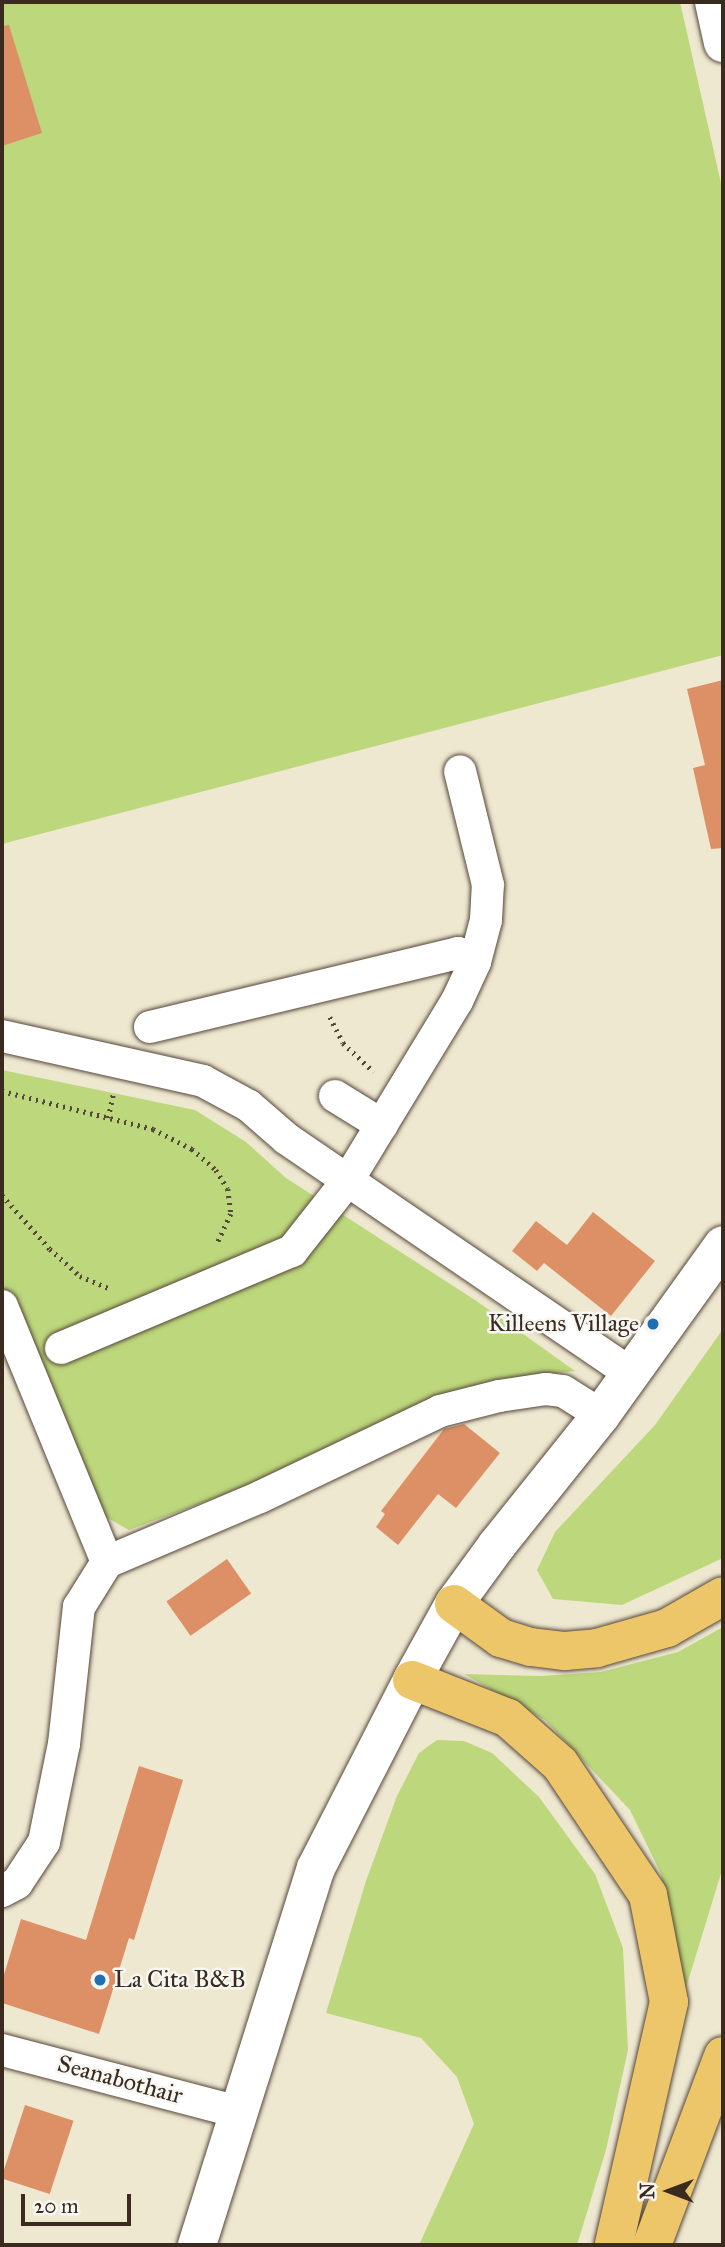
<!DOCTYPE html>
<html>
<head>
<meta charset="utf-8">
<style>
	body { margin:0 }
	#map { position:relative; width:725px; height:2247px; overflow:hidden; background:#eee8d1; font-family:"IM FELL Great Primer",serif }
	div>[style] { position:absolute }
	.green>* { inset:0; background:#bdd77c }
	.building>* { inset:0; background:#dd9066; transform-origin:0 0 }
	.path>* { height:4.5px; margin-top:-2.25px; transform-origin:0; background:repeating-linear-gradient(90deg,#564639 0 2px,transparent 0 7px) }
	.roads { filter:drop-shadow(0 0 2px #564639) drop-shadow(0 0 2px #564639) }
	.minor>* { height:32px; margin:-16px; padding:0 16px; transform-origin:16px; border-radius:16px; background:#fff }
	.tertiary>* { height:38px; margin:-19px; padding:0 19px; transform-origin:19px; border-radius:19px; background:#fff }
	.trunk>* { height:38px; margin:-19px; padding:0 19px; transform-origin:19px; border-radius:19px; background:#ecc669 }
	.dots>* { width:19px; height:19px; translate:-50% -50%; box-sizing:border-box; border:4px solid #f6f6f2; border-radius:50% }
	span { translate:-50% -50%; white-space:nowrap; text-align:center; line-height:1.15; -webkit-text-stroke:5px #f6f6f2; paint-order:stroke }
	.poi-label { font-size:24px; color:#3b2a1e }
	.right { translate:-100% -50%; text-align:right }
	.left { translate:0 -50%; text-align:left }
	.street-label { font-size:24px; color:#3b2a1e }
	.frame { position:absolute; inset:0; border:4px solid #3b2a1e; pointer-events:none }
	.north { position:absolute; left:634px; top:2156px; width:70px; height:70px; -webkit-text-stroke:5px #f6f6f2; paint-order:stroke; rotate:270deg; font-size:19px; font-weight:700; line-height:28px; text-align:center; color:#3b2a1e }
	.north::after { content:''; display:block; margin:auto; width:24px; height:32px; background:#3b2a1e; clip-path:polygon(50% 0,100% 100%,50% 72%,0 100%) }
	.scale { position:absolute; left:21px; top:2194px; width:110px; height:32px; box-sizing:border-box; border:4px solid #3b2a1e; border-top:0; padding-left:9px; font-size:21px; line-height:24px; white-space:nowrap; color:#3b2a1e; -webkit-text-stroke:5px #f6f6f2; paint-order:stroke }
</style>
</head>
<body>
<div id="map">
	<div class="green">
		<i style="clip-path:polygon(2px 2px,680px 2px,723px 192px,723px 655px,2px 844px)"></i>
		<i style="clip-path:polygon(2px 1070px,195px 1110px,246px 1142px,286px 1178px,478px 1302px,575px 1371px,545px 1375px,129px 1530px,104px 1516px,2px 1287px)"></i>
		<i style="clip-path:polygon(723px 1329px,723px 1558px,622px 1605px,553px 1599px,537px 1570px,555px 1532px,655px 1425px)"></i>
		<i style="clip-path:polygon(723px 1627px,723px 1867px,681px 2004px,661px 1874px,630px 1810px,545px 1720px,464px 1674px,542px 1676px,601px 1672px,678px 1652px)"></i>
		<i style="clip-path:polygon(437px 1740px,464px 1741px,492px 1753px,539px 1797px,595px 1874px,623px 1948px,628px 2050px,606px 2150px,577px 2245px,419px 2245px,474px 2124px,457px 2077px,421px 2038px,326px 2013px,366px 1881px,397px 1796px,419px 1753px)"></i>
	</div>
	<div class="building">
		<i style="clip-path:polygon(9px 25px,42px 133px,2px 146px,2px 26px)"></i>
		<i style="clip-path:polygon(723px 680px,723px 848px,711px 849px,693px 768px,705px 765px,687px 689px)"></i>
		<i style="clip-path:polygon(593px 1212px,655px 1261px,611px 1316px,544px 1263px,537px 1271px,512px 1251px,536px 1221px,567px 1245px)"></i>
		<i style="clip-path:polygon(464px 1424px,500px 1453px,456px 1508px,438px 1494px,398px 1545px,376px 1527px,385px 1514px,381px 1511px,444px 1429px)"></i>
		<i style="left:227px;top:1559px;width:42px;height:74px;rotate:55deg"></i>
		<i style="clip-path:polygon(139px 1766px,183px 1780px,134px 1940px,129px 1938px,99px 2034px,2px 2003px,2px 1981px,21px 1919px,86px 1940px)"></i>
		<i style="left:25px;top:2105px;width:51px;height:77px;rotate:18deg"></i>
	</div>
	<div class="path">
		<i style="left:330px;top:1017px;width:29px;rotate:63deg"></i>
		<i style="left:343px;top:1043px;width:42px;rotate:43.1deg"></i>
		<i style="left:2px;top:1091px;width:156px;rotate:14.1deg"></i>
		<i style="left:153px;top:1129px;width:44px;rotate:27.1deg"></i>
		<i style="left:192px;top:1149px;width:32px;rotate:41deg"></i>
		<i style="left:216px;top:1170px;width:22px;rotate:58deg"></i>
		<i style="left:228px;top:1189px;width:25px;rotate:83deg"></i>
		<i style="left:231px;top:1214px;width:31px;rotate:115deg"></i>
		<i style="left:108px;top:1118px;width:24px;rotate:-78deg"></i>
		<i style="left:2px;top:1195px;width:72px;rotate:48.4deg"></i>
		<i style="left:50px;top:1249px;width:40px;rotate:42deg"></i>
		<i style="left:80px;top:1276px;width:34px;rotate:23deg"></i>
	</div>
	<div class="roads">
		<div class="minor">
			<i style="left:150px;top:1027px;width:317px;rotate:-13.5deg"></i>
			<i style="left:458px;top:953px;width:19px;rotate:28deg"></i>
			<i style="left:2px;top:1036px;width:206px;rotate:12.6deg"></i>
			<i style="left:203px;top:1081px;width:52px;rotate:28.5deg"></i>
			<i style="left:249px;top:1106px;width:50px;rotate:41deg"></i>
			<i style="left:287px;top:1139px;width:417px;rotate:34.3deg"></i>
			<i style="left:335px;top:1096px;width:55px;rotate:31.7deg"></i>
			<i style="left:2px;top:1306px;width:277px;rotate:67.7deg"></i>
			<i style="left:61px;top:1348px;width:251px;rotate:-22.8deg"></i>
			<i style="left:292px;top:1251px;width:90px;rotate:-51.7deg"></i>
			<i style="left:348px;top:1180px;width:210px;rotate:-58.7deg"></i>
			<i style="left:457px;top:1001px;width:43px;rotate:-65.2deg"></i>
			<i style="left:475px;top:962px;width:43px;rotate:-75.3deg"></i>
			<i style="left:486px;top:920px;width:35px;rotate:-87deg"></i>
			<i style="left:488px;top:885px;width:117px;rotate:-103.8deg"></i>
			<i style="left:2px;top:1891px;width:17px;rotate:-28deg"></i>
			<i style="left:17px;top:1883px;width:49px;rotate:-56.6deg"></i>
			<i style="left:44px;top:1842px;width:100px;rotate:-78.5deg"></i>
			<i style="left:64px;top:1744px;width:138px;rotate:-83.8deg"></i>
			<i style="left:79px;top:1607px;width:53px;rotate:-58.1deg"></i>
			<i style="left:107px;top:1562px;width:166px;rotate:-23deg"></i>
			<i style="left:260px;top:1497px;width:199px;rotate:-25.5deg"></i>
			<i style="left:440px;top:1411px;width:61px;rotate:-14.3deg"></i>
			<i style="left:499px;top:1396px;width:48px;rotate:-8.5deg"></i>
			<i style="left:546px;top:1389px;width:17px;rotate:7deg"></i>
			<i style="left:563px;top:1391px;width:45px;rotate:32.3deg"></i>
			<i style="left:2px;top:2050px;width:244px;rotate:14.7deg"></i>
		</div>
		<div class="tertiary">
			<i style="left:714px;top:2px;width:42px;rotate:77.6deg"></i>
			<i style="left:197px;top:2245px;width:395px;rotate:-72.5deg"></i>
			<i style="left:316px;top:1868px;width:211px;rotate:-62.9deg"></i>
			<i style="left:412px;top:1680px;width:87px;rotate:-61.1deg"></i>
			<i style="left:454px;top:1604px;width:73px;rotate:-53.9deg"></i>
			<i style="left:497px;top:1545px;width:166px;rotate:-51.3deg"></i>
			<i style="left:601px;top:1415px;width:209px;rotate:-54.3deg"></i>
		</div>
		<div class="trunk">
			<i style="left:454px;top:1604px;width:58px;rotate:35.9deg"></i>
			<i style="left:501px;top:1638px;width:31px;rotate:17deg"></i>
			<i style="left:531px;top:1647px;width:34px;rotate:7deg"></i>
			<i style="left:565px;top:1651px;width:32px;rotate:-5deg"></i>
			<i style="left:597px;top:1648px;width:73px;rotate:-15.9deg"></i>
			<i style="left:667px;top:1628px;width:64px;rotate:-29.7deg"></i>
			<i style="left:412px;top:1680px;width:103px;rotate:21.6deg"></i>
			<i style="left:508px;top:1718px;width:69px;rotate:41.5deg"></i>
			<i style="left:560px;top:1764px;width:158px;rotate:56.1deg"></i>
			<i style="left:648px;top:1895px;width:109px;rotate:78.9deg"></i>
			<i style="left:669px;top:2002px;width:249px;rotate:102.8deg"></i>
			<i style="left:652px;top:2245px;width:202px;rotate:-69.4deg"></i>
		</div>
	</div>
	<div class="dots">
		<i style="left:653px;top:1324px;background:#1f6fb2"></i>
		<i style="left:100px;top:1980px;background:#1f6fb2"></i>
	</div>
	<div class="poi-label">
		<span class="right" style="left:639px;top:1324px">Killeens Village</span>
		<span class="left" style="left:114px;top:1980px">La Cita B&amp;B</span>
	</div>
	<div class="street-label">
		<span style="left:120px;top:2080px;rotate:15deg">Seanabothair</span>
	</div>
	<div class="frame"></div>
	<div class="north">N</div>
	<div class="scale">20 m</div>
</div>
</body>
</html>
